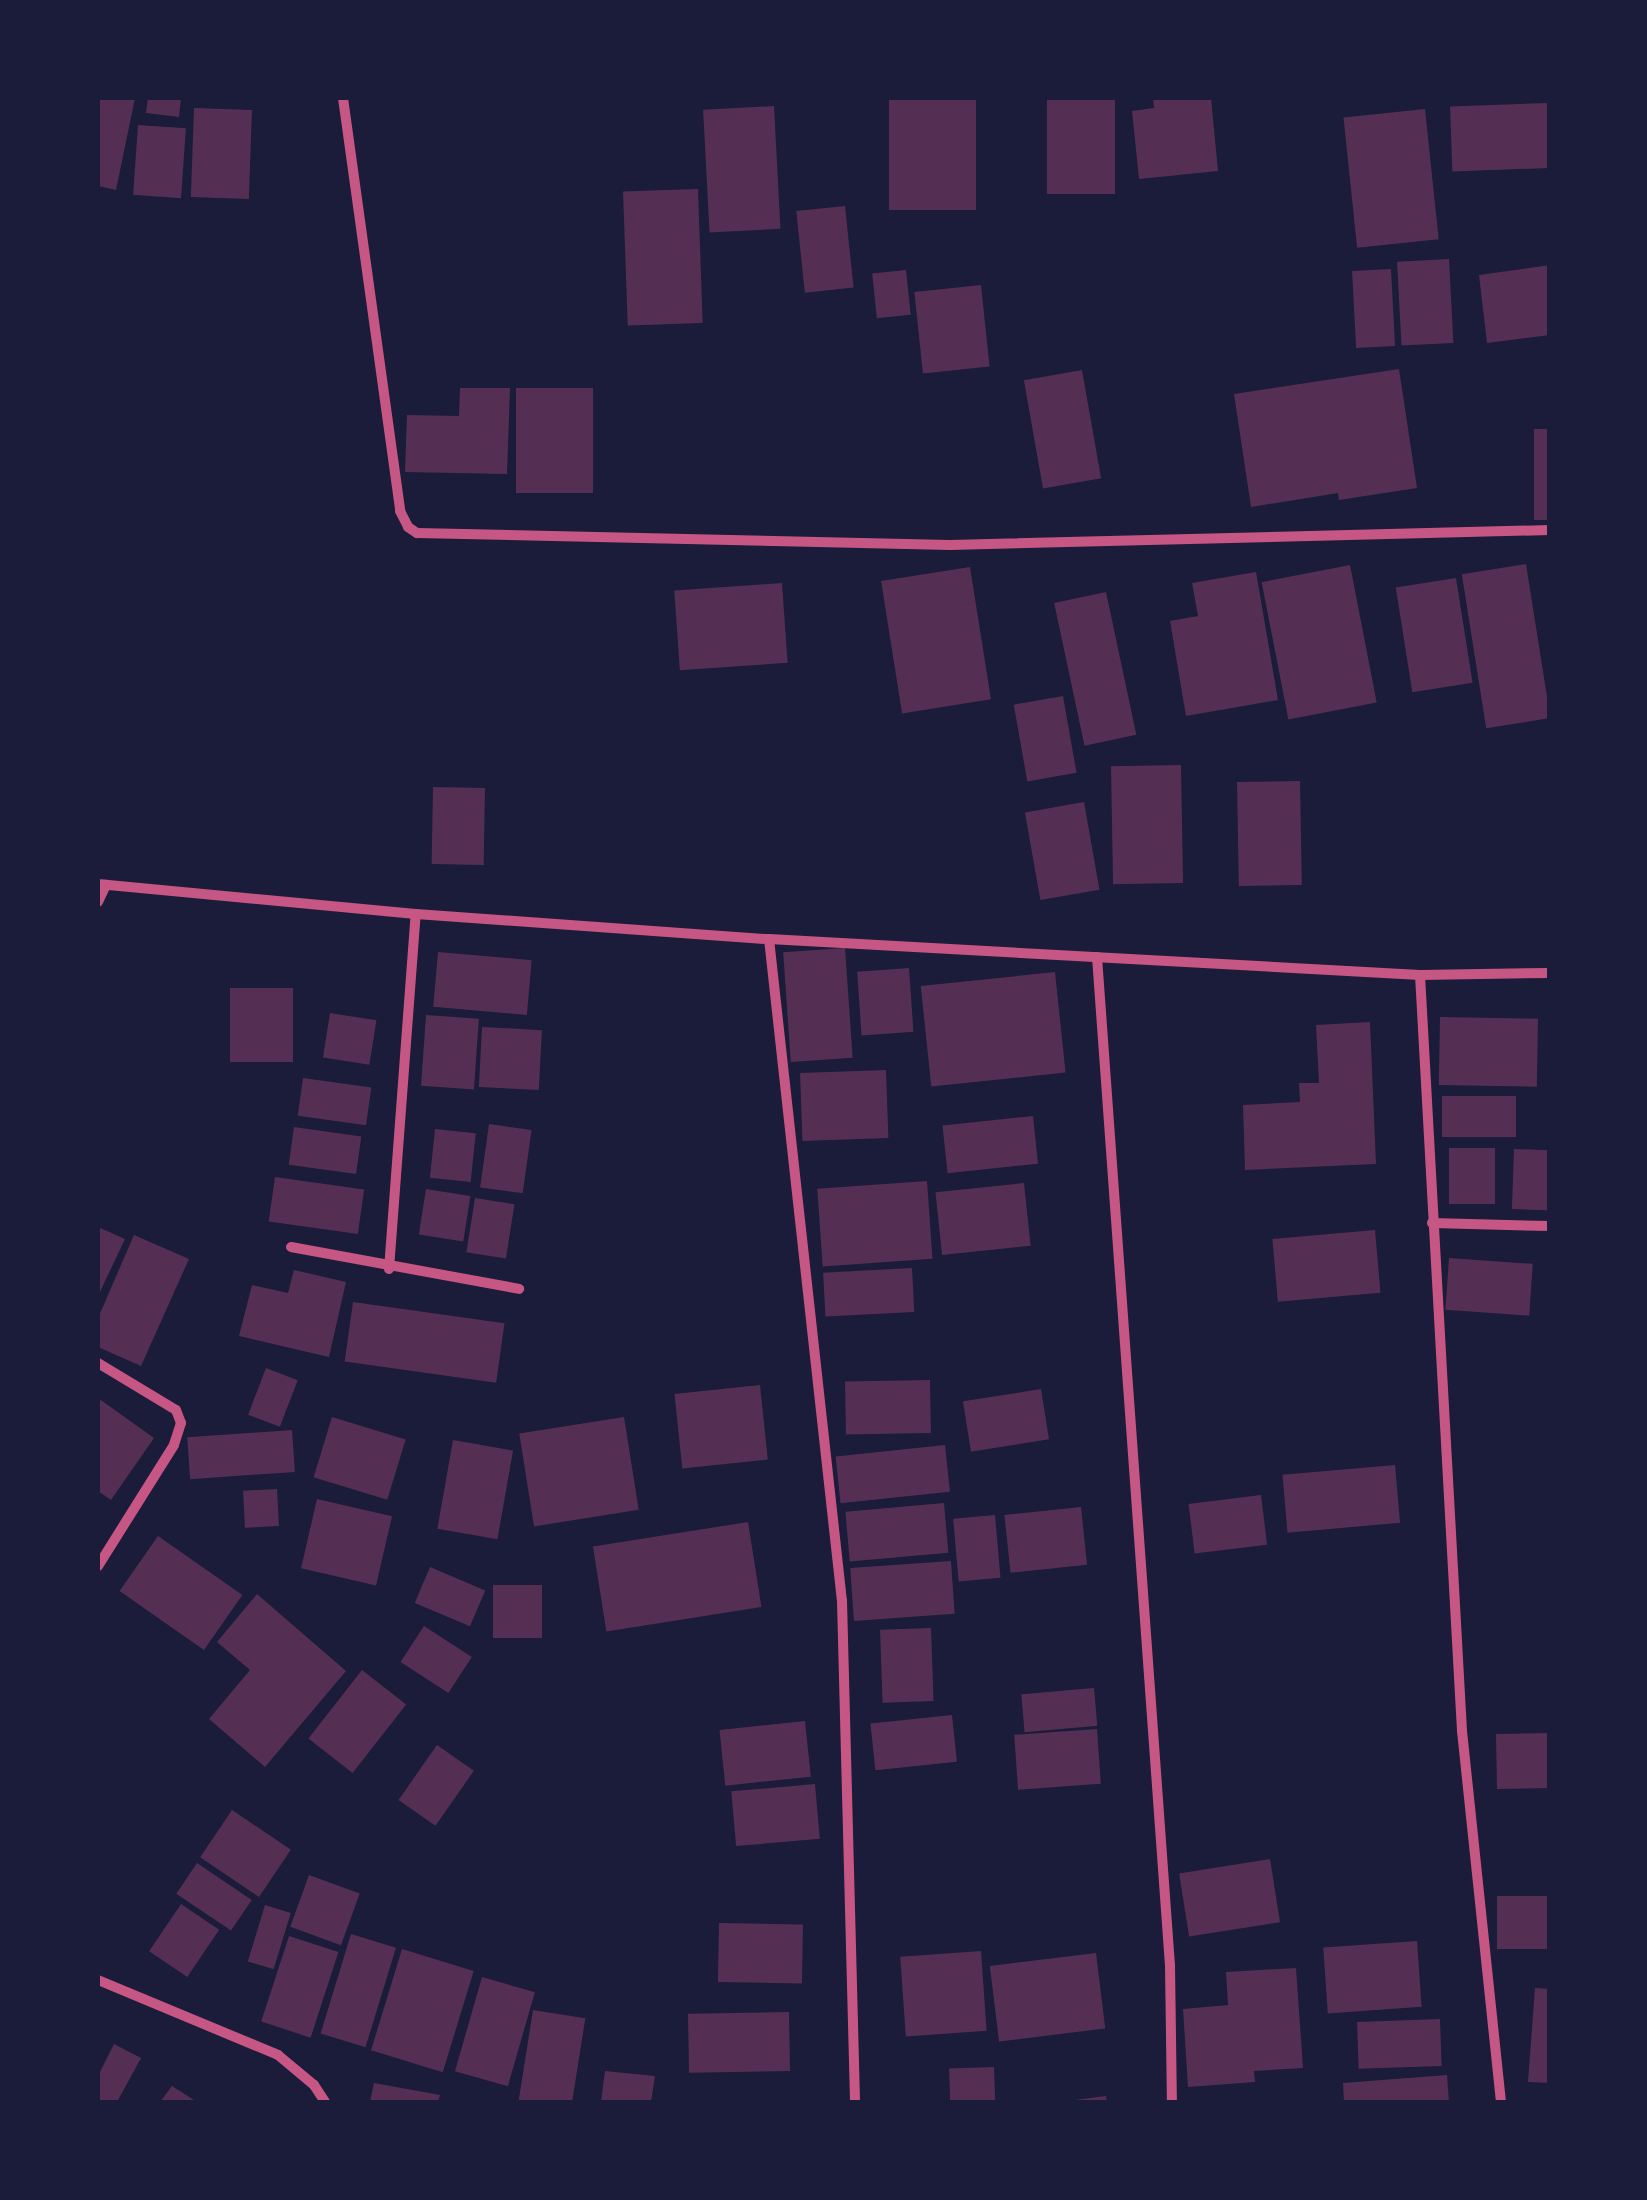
<!DOCTYPE html>
<html>
<head>
<meta charset="utf-8">
<style>
	body { margin:0 }
	#map { position:relative; width:1647px; height:2200px; overflow:hidden; background:#1b1b3a; font-family:Figtree,sans-serif }
	div>[style] { position:absolute }
	.building>* { inset:0; background:#542f53; transform-origin:0 0 }
	.minor>* { height:10px; margin:-5px; padding:0 5px; transform-origin:5px; border-radius:5px; background:#c65784 }
	span { translate:-50% -50%; white-space:nowrap; text-align:center; line-height:1.15; -webkit-text-stroke:8px #1b1b3a; paint-order:stroke }
	.frame { position:absolute; inset:0; border:100px solid #1b1b3a; pointer-events:none }
</style>
</head>
<body>
<div id="map">
	<div class="building">
		<i style="clip-path:polygon(98px 98px,135px 98px,116px 190px,98px 186px)"></i>
		<i style="clip-path:polygon(148px 98px,181px 98px,179px 117px,146px 113px)"></i>
		<i style="left:889px;top:98px;width:87px;height:112px"></i>
		<i style="left:1047px;top:98px;width:68px;height:96px"></i>
		<i style="clip-path:polygon(1153px 98px,1211px 98px,1218px 171px,1139px 179px,1132px 111px,1154px 108px)"></i>
		<i style="left:1548px;top:103px;width:65px;height:98px;rotate:88deg"></i>
		<i style="left:774px;top:106px;width:123px;height:71px;rotate:87deg"></i>
		<i style="left:194px;top:108px;width:58px;height:89px;rotate:2deg"></i>
		<i style="left:1425px;top:109px;width:131px;height:82px;rotate:84deg"></i>
		<i style="left:138px;top:125px;width:48px;height:70px;rotate:4deg"></i>
		<i style="left:698px;top:189px;width:134px;height:75px;rotate:88deg"></i>
		<i style="left:845px;top:206px;width:82px;height:49px;rotate:84deg"></i>
		<i style="left:1449px;top:259px;width:84px;height:52px;rotate:87deg"></i>
		<i style="clip-path:polygon(1550px 265px,1550px 335px,1487px 343px,1479px 275px)"></i>
		<i style="left:1391px;top:269px;width:77px;height:39px;rotate:87deg"></i>
		<i style="left:906px;top:270px;width:45px;height:34px;rotate:84deg"></i>
		<i style="left:981px;top:285px;width:82px;height:67px;rotate:84deg"></i>
		<i style="clip-path:polygon(1399px 369px,1417px 488px,1339px 500px,1338px 493px,1251px 507px,1234px 394px)"></i>
		<i style="left:1082px;top:370px;width:110px;height:59px;rotate:80deg"></i>
		<i style="clip-path:polygon(460px 388px,510px 388px,507px 474px,405px 472px,407px 415px,459px 416px)"></i>
		<i style="left:516px;top:388px;width:77px;height:105px"></i>
		<i style="left:1534px;top:429px;width:16px;height:91px"></i>
		<i style="left:1526px;top:564px;width:156px;height:65px;rotate:81deg"></i>
		<i style="left:1350px;top:565px;width:140px;height:90px;rotate:79deg"></i>
		<i style="left:970px;top:567px;width:134px;height:90px;rotate:81deg"></i>
		<i style="clip-path:polygon(1256px 572px,1278px 700px,1186px 716px,1170px 621px,1198px 616px,1192px 583px)"></i>
		<i style="left:1456px;top:578px;width:106px;height:61px;rotate:81deg"></i>
		<i style="left:782px;top:583px;width:80px;height:108px;rotate:86deg"></i>
		<i style="left:1106px;top:592px;width:146px;height:53px;rotate:78deg"></i>
		<i style="left:1063px;top:696px;width:78px;height:50px;rotate:80deg"></i>
		<i style="left:1181px;top:765px;width:118px;height:70px;rotate:89deg"></i>
		<i style="left:1300px;top:781px;width:104px;height:63px;rotate:89deg"></i>
		<i style="left:433px;top:787px;width:52px;height:77px;rotate:1deg"></i>
		<i style="left:1084px;top:802px;width:89px;height:60px;rotate:80deg"></i>
		<i style="left:845px;top:948px;width:110px;height:62px;rotate:86deg"></i>
		<i style="left:438px;top:952px;width:94px;height:55px;rotate:5deg"></i>
		<i style="left:909px;top:968px;width:64px;height:52px;rotate:86deg"></i>
		<i style="left:1055px;top:972px;width:101px;height:135px;rotate:84deg"></i>
		<i style="left:230px;top:988px;width:63px;height:74px"></i>
		<i style="left:330px;top:1013px;width:47px;height:45px;rotate:9deg"></i>
		<i style="left:426px;top:1015px;width:53px;height:71px;rotate:4deg"></i>
		<i style="left:1440px;top:1017px;width:98px;height:68px;rotate:1deg"></i>
		<i style="clip-path:polygon(1370px 1022px,1376px 1164px,1245px 1170px,1243px 1105px,1300px 1102px,1299px 1083px,1319px 1083px,1316px 1025px)"></i>
		<i style="left:482px;top:1027px;width:60px;height:60px;rotate:3deg"></i>
		<i style="left:886px;top:1070px;width:68px;height:86px;rotate:88deg"></i>
		<i style="left:303px;top:1078px;width:69px;height:38px;rotate:8deg"></i>
		<i style="left:1442px;top:1096px;width:74px;height:41px"></i>
		<i style="left:1033px;top:1116px;width:48px;height:91px;rotate:84deg"></i>
		<i style="left:489px;top:1124px;width:43px;height:64px;rotate:8deg"></i>
		<i style="left:294px;top:1127px;width:68px;height:38px;rotate:8deg"></i>
		<i style="left:435px;top:1129px;width:41px;height:49px;rotate:6deg"></i>
		<i style="left:1449px;top:1148px;width:46px;height:56px"></i>
		<i style="left:1514px;top:1149px;width:36px;height:60px;rotate:2deg"></i>
		<i style="left:275px;top:1177px;width:90px;height:45px;rotate:8deg"></i>
		<i style="left:927px;top:1181px;width:78px;height:110px;rotate:86deg"></i>
		<i style="left:1024px;top:1183px;width:63px;height:89px;rotate:84deg"></i>
		<i style="left:426px;top:1189px;width:45px;height:46px;rotate:9deg"></i>
		<i style="left:475px;top:1198px;width:40px;height:55px;rotate:9deg"></i>
		<i style="clip-path:polygon(98px 1227px,125px 1239px,98px 1296px)"></i>
		<i style="left:1375px;top:1230px;width:63px;height:103px;rotate:85deg"></i>
		<i style="clip-path:polygon(134px 1235px,189px 1259px,141px 1366px,98px 1347px,98px 1318px)"></i>
		<i style="left:1449px;top:1258px;width:84px;height:52px;rotate:4deg"></i>
		<i style="left:912px;top:1268px;width:44px;height:89px;rotate:87deg"></i>
		<i style="clip-path:polygon(294px 1270px,346px 1282px,329px 1357px,239px 1336px,252px 1285px,288px 1293px)"></i>
		<i style="left:353px;top:1302px;width:153px;height:60px;rotate:8deg"></i>
		<i style="left:266px;top:1368px;width:34px;height:50px;rotate:21deg"></i>
		<i style="left:930px;top:1380px;width:53px;height:85px;rotate:89deg"></i>
		<i style="left:760px;top:1385px;width:75px;height:86px;rotate:84deg"></i>
		<i style="left:1041px;top:1389px;width:51px;height:79px;rotate:81deg"></i>
		<i style="clip-path:polygon(98px 1398px,154px 1438px,111px 1500px,98px 1491px)"></i>
		<i style="left:332px;top:1417px;width:77px;height:63px;rotate:17deg"></i>
		<i style="left:624px;top:1417px;width:94px;height:106px;rotate:81deg"></i>
		<i style="left:292px;top:1430px;width:42px;height:105px;rotate:86deg"></i>
		<i style="left:453px;top:1440px;width:61px;height:90px;rotate:10deg"></i>
		<i style="left:945px;top:1445px;width:47px;height:110px;rotate:84deg"></i>
		<i style="left:1395px;top:1465px;width:58px;height:113px;rotate:85deg"></i>
		<i style="left:277px;top:1489px;width:37px;height:34px;rotate:87deg"></i>
		<i style="left:1261px;top:1495px;width:50px;height:73px;rotate:83deg"></i>
		<i style="left:317px;top:1499px;width:77px;height:71px;rotate:13deg"></i>
		<i style="left:944px;top:1503px;width:50px;height:99px;rotate:85deg"></i>
		<i style="left:1081px;top:1507px;width:58px;height:77px;rotate:84deg"></i>
		<i style="left:995px;top:1515px;width:63px;height:42px;rotate:85deg"></i>
		<i style="left:748px;top:1522px;width:86px;height:157px;rotate:81deg"></i>
		<i style="left:158px;top:1536px;width:103px;height:67px;rotate:35deg"></i>
		<i style="left:951px;top:1561px;width:53px;height:101px;rotate:86deg"></i>
		<i style="left:430px;top:1567px;width:60px;height:39px;rotate:23deg"></i>
		<i style="left:493px;top:1585px;width:49px;height:53px"></i>
		<i style="clip-path:polygon(257px 1594px,346px 1671px,265px 1767px,209px 1719px,250px 1670px,217px 1642px)"></i>
		<i style="left:424px;top:1626px;width:57px;height:43px;rotate:33deg"></i>
		<i style="left:931px;top:1628px;width:73px;height:51px;rotate:88deg"></i>
		<i style="left:362px;top:1670px;width:56px;height:87px;rotate:38deg"></i>
		<i style="left:1094px;top:1688px;width:38px;height:73px;rotate:85deg"></i>
		<i style="left:952px;top:1715px;width:47px;height:82px;rotate:84deg"></i>
		<i style="left:805px;top:1721px;width:56px;height:86px;rotate:84deg"></i>
		<i style="left:1097px;top:1729px;width:55px;height:83px;rotate:86deg"></i>
		<i style="left:1549px;top:1733px;width:55px;height:53px;rotate:89deg"></i>
		<i style="left:437px;top:1745px;width:45px;height:67px;rotate:35deg"></i>
		<i style="left:815px;top:1784px;width:55px;height:84px;rotate:85deg"></i>
		<i style="left:232px;top:1810px;width:71px;height:57px;rotate:34deg"></i>
		<i style="left:1270px;top:1859px;width:64px;height:92px;rotate:81deg"></i>
		<i style="left:197px;top:1863px;width:66px;height:37px;rotate:34deg"></i>
		<i style="left:309px;top:1875px;width:54px;height:55px;rotate:20deg"></i>
		<i style="left:1550px;top:1896px;width:53px;height:53px;rotate:90deg"></i>
		<i style="left:181px;top:1904px;width:46px;height:57px;rotate:34deg"></i>
		<i style="left:265px;top:1905px;width:27px;height:59px;rotate:17deg"></i>
		<i style="left:719px;top:1923px;width:84px;height:59px;rotate:1deg"></i>
		<i style="left:351px;top:1934px;width:47px;height:104px;rotate:17deg"></i>
		<i style="left:289px;top:1936px;width:52px;height:90px;rotate:18deg"></i>
		<i style="left:1417px;top:1941px;width:66px;height:94px;rotate:86deg"></i>
		<i style="left:402px;top:1949px;width:75px;height:106px;rotate:17deg"></i>
		<i style="left:981px;top:1951px;width:80px;height:81px;rotate:86deg"></i>
		<i style="left:1096px;top:1953px;width:76px;height:107px;rotate:83deg"></i>
		<i style="clip-path:polygon(1296px 1968px,1303px 2068px,1254px 2071px,1255px 2082px,1188px 2087px,1183px 2009px,1228px 2005px,1226px 1972px)"></i>
		<i style="left:482px;top:1977px;width:55px;height:98px;rotate:16deg"></i>
		<i style="clip-path:polygon(1535px 1988px,1550px 1989px,1550px 2083px,1528px 2082px)"></i>
		<i style="left:533px;top:2010px;width:53px;height:93px;rotate:9deg"></i>
		<i style="left:789px;top:2012px;width:59px;height:101px;rotate:89deg"></i>
		<i style="left:1440px;top:2019px;width:47px;height:83px;rotate:88deg"></i>
		<i style="clip-path:polygon(114px 2044px,141px 2058px,117px 2102px,98px 2102px,98px 2076px)"></i>
		<i style="left:994px;top:2067px;width:35px;height:45px;rotate:88deg"></i>
		<i style="clip-path:polygon(605px 2071px,655px 2076px,651px 2102px,601px 2102px)"></i>
		<i style="clip-path:polygon(1447px 2075px,1449px 2102px,1344px 2102px,1343px 2083px)"></i>
		<i style="clip-path:polygon(374px 2083px,440px 2095px,438px 2102px,370px 2102px)"></i>
		<i style="clip-path:polygon(172px 2086px,197px 2102px,160px 2102px)"></i>
		<i style="clip-path:polygon(1106px 2096px,1107px 2102px,1075px 2102px,1075px 2100px)"></i>
	</div>
	<div class="minor">
		<i style="left:343px;top:98px;width:417px;rotate:82.1deg"></i>
		<i style="left:400px;top:511px;width:18px;rotate:63deg"></i>
		<i style="left:408px;top:527px;width:11px;rotate:34deg"></i>
		<i style="left:417px;top:533px;width:533px;rotate:1.29deg"></i>
		<i style="left:950px;top:545px;width:600px;rotate:-1.43deg"></i>
		<i style="left:98px;top:884px;width:319px;rotate:5.4deg"></i>
		<i style="left:416px;top:914px;width:354px;rotate:4.1deg"></i>
		<i style="left:769px;top:939px;width:652px;rotate:3.17deg"></i>
		<i style="left:1420px;top:975px;width:130px;rotate:-0.9deg"></i>
		<i style="left:98px;top:902px;width:19px;rotate:-65deg"></i>
		<i style="left:769px;top:939px;width:666px;rotate:83.71deg"></i>
		<i style="left:842px;top:1601px;width:501px;rotate:88.51deg"></i>
		<i style="left:1097px;top:957px;width:1011px;rotate:85.86deg"></i>
		<i style="left:1170px;top:1965px;width:137px;rotate:89.2deg"></i>
		<i style="left:1420px;top:975px;width:757px;rotate:86.82deg"></i>
		<i style="left:1462px;top:1731px;width:373px;rotate:84deg"></i>
		<i style="left:1432px;top:1223px;width:118px;rotate:1.5deg"></i>
		<i style="left:291px;top:1247px;width:232px;rotate:10.4deg"></i>
		<i style="left:389px;top:1269px;width:356px;rotate:-85.7deg"></i>
		<i style="left:98px;top:1363px;width:91px;rotate:31.1deg"></i>
		<i style="left:176px;top:1410px;width:14px;rotate:69deg"></i>
		<i style="left:181px;top:1423px;width:23px;rotate:108deg"></i>
		<i style="left:174px;top:1445px;width:143px;rotate:122.1deg"></i>
		<i style="left:98px;top:1980px;width:195px;rotate:22.6deg"></i>
		<i style="left:278px;top:2055px;width:47px;rotate:39.8deg"></i>
		<i style="left:314px;top:2085px;width:20px;rotate:57deg"></i>
	</div>
	<div class="frame"></div>
</div>
</body>
</html>
